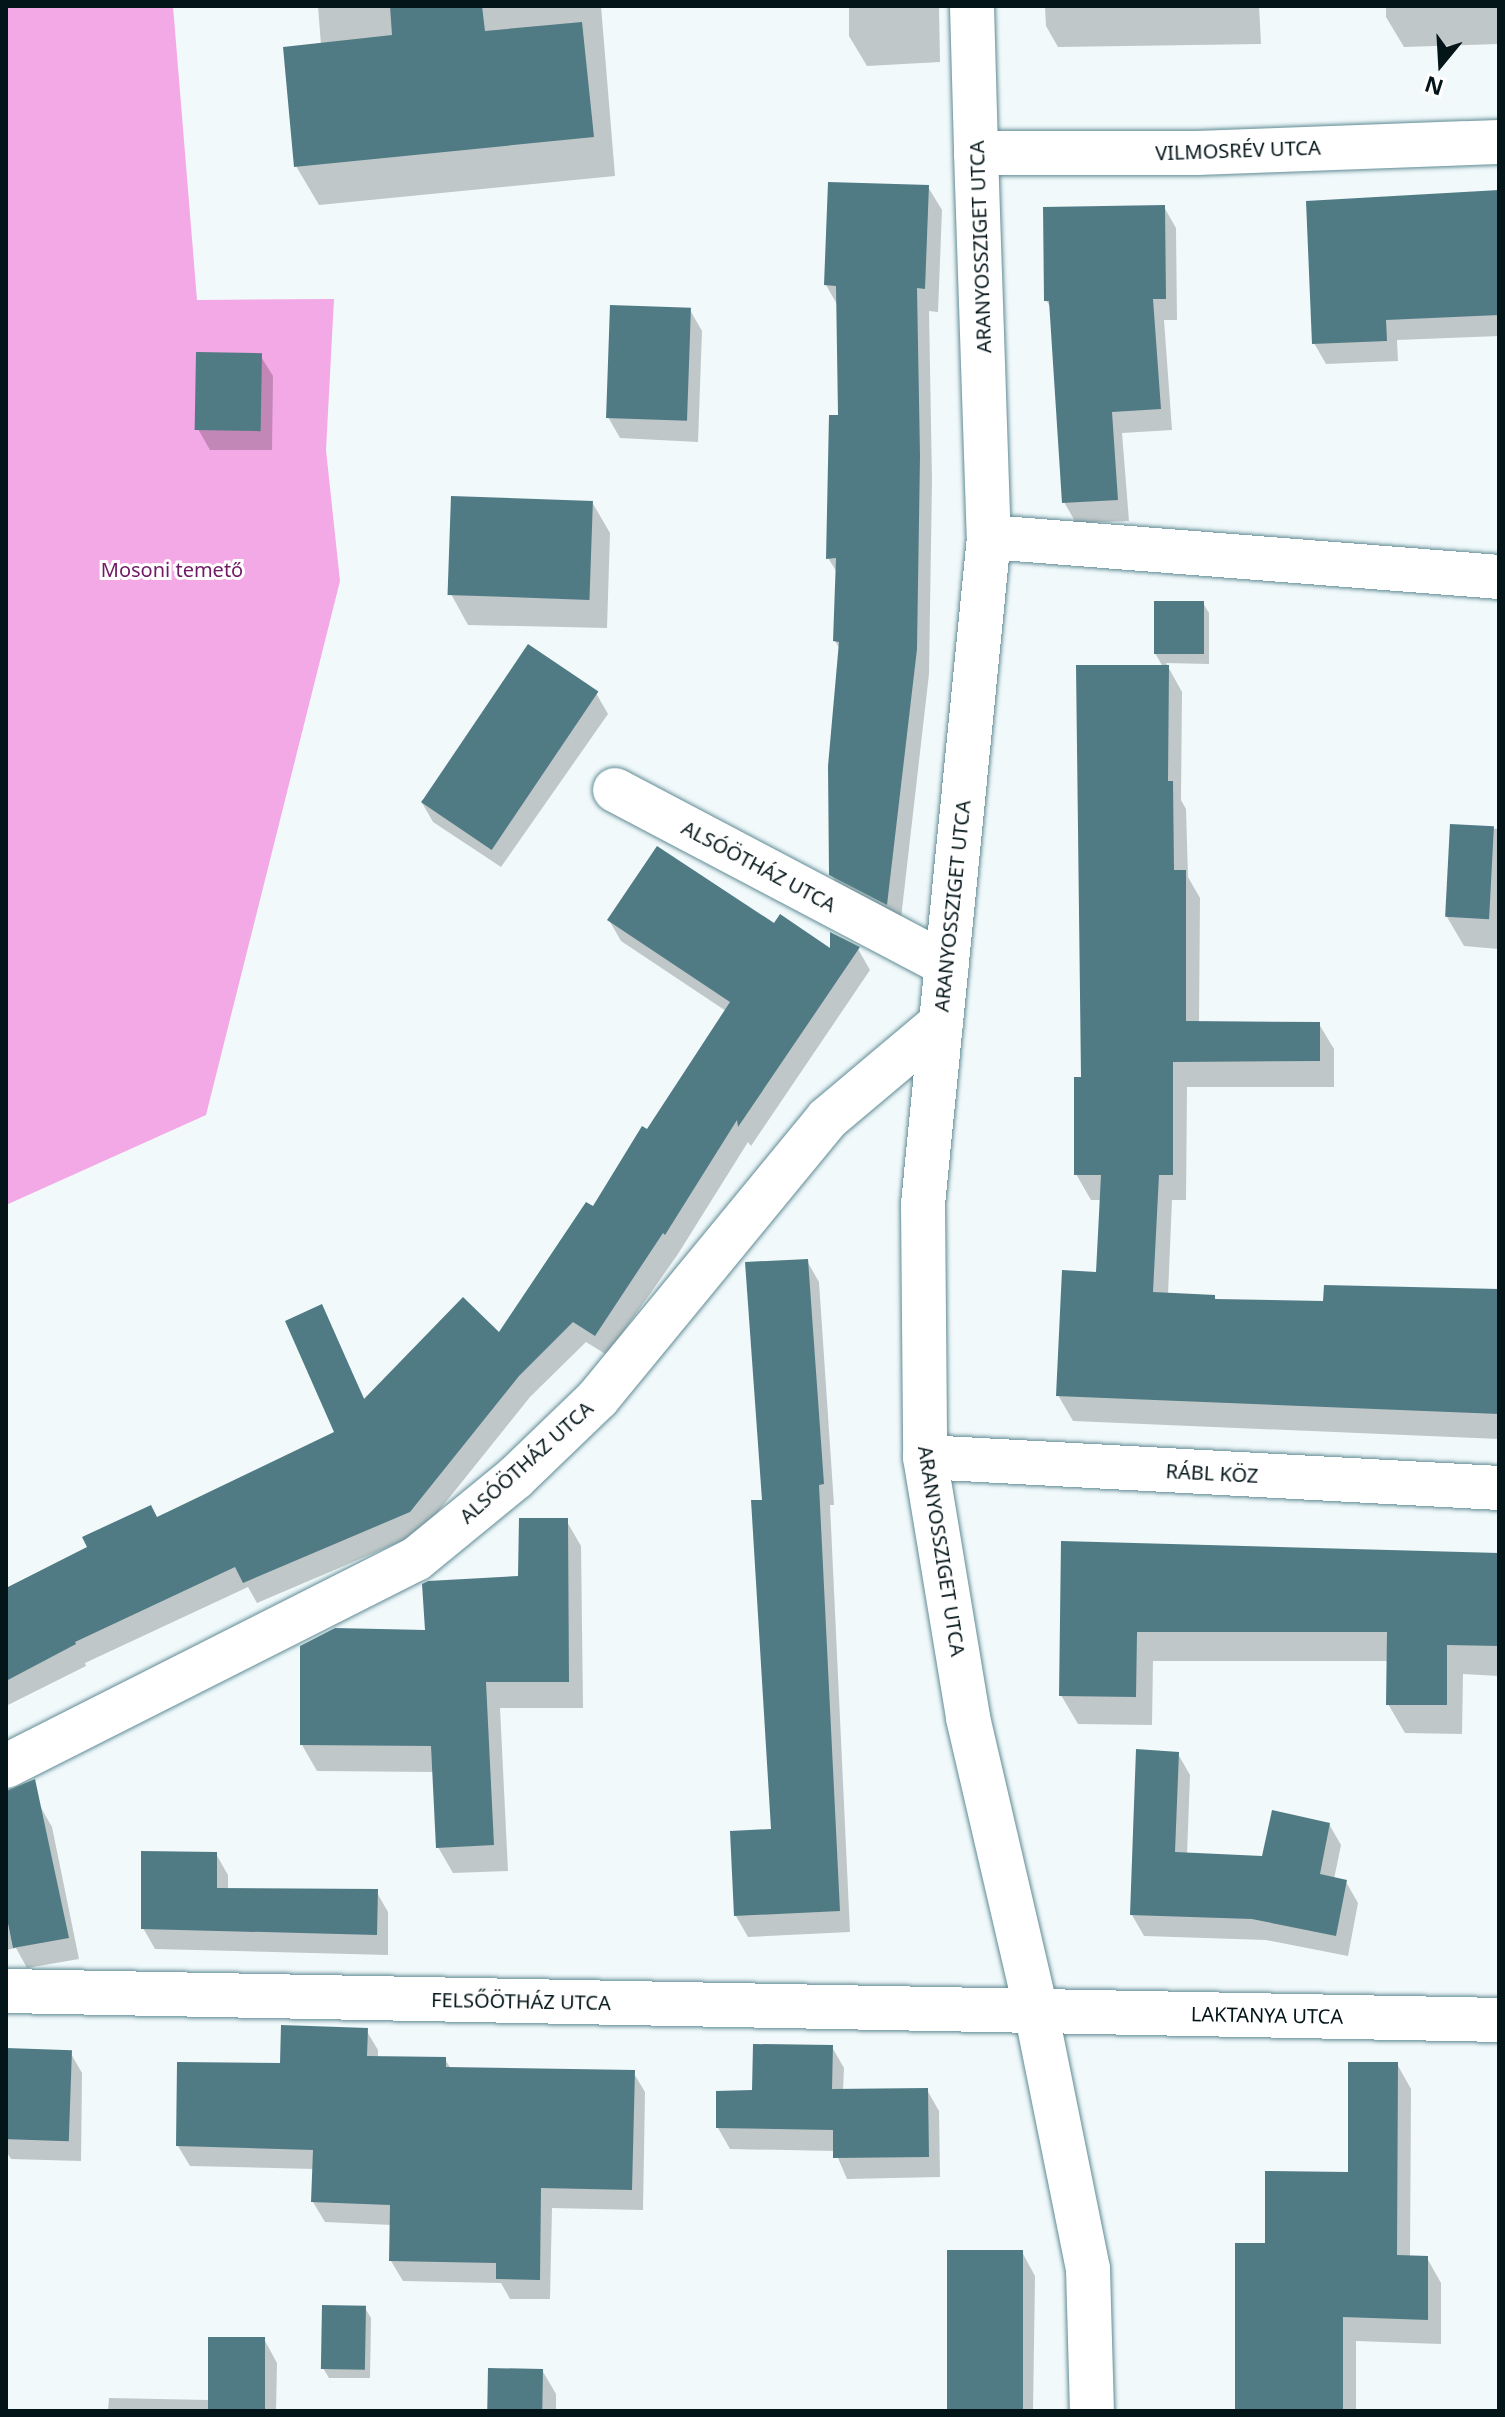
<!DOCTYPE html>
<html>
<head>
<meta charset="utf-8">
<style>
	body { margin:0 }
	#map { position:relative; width:1505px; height:2417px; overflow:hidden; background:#f1f9fb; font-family:"Noto Sans",sans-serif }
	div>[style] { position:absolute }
	.green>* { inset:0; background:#f3a9e5 }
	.shadow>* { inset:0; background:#0003 }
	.building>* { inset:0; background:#507b84; transform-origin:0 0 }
	.roads { filter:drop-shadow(0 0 2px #608b94) drop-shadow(0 0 2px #608b94) }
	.minor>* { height:44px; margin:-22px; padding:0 22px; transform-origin:22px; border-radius:22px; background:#fff }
	.major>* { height:44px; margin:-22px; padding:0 22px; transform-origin:22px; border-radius:22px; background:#fff }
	span { translate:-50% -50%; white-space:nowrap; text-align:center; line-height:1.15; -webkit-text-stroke:6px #fff; paint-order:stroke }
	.street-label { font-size:20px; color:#041519 }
	.park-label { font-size:20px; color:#701965 }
	.frame { position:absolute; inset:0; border:8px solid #041519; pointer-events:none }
	.north { position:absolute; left:1401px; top:24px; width:80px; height:80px; -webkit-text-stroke:6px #fff; paint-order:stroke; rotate:198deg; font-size:22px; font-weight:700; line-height:32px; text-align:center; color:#041519 }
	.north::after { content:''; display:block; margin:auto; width:28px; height:36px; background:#041519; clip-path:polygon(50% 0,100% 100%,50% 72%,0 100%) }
</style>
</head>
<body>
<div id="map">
	<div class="green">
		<i style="clip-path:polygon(6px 6px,173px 6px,197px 300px,334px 299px,326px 450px,340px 581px,206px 1115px,6px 1205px)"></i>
	</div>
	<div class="shadow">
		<i style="clip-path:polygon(318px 6px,601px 6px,615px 176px,319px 205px,296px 166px,321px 45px)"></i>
		<i style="clip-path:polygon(849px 6px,939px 6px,940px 62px,867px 66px,849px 36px)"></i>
		<i style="clip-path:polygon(1045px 6px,1259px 6px,1261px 44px,1058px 47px,1046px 26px)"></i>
		<i style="clip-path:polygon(1386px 6px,1499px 6px,1499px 44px,1404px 47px,1386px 17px)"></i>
		<i style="clip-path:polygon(928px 187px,942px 210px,938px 312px,929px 311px,932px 480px,929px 674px,900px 927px,845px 898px,831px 874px,841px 651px,835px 641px,838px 574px,828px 558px,840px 417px,838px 306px,826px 285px)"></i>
		<i style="clip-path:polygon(1499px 191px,1499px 336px,1397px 340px,1398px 361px,1326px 364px,1314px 343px)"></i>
		<i style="clip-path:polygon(1164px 207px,1176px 228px,1177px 320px,1164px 320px,1172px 430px,1122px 433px,1129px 521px,1076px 523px,1064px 502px,1051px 308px,1046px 300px)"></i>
		<i style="clip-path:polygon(690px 310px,702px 331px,698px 442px,620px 438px,608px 417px)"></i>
		<i style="clip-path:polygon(260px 355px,273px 376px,272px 450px,210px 450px,198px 429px)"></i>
		<i style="clip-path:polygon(592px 502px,610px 533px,607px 628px,468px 625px,451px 594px)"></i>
		<i style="clip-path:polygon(1203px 603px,1209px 613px,1209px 664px,1166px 663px,1182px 692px,1181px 800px,1186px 809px,1188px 877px,1200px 898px,1199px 1023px,1319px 1024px,1334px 1049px,1334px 1087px,1187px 1087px,1186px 1200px,1172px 1200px,1168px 1295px,1214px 1297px,1216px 1301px,1325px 1303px,1499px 1291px,1499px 1439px,1073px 1421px,1058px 1395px,1098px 1274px,1102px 1200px,1091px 1200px,1076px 1174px,1083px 1079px,1163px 667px,1155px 653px)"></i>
		<i style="clip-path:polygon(596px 693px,608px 714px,501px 867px,433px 822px,421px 801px)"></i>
		<i style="clip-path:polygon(1452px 826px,1499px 829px,1499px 949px,1464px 946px,1447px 917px)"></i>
		<i style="clip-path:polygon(609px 920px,775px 926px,832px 951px,858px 949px,870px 970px,751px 1146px,748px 1142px,678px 1254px,607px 1355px,586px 1342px,530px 1397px,421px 1533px,257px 1603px,248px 1587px,85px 1663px,86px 1666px,6px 1706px,6px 1591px,336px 1433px,321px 1307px,365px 1400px,500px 1335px,647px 1132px,726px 1011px,621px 941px)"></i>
		<i style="clip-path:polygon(807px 1261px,819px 1282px,834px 1505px,830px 1505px,850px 1932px,748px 1937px,736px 1916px,773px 1831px,764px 1501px)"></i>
		<i style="clip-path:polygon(566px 1520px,581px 1546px,583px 1708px,500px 1708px,508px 1871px,453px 1873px,438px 1847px,434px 1772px,317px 1771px,302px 1745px,427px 1632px,520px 1578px)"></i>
		<i style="clip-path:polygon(1063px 1543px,1499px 1554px,1499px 1676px,1463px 1674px,1462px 1734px,1405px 1733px,1388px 1704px,1389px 1661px,1153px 1661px,1152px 1725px,1078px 1724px,1061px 1695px)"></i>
		<i style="clip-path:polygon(1178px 1754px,1190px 1775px,1187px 1855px,1264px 1858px,1329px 1824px,1341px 1845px,1334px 1879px,1346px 1882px,1358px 1903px,1348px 1956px,1266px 1940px,1144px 1936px,1132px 1915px)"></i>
		<i style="clip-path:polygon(40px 1806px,52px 1827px,79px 1959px,27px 1968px,16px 1948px,6px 1950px,6px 1813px)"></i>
		<i style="clip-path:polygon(216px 1854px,228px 1875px,228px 1890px,376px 1891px,388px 1912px,388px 1955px,155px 1949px,143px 1928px)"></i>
		<i style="clip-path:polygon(366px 2030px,378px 2050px,378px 2058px,445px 2059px,451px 2069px,633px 2072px,645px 2092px,643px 2210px,552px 2208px,550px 2299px,510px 2299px,501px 2283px,403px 2281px,391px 2261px,392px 2225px,325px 2222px,313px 2202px,314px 2169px,190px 2166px,178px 2146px,282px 2065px)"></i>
		<i style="clip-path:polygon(832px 2047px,844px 2068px,843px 2091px,927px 2090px,939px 2111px,940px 2177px,847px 2179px,835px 2151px,730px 2149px,718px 2128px,754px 2092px)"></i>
		<i style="clip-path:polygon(6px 2050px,70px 2052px,82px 2073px,81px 2161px,11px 2159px,6px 2151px)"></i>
		<i style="clip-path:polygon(1397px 2064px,1411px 2089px,1410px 2258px,1427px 2258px,1441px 2283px,1441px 2344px,1356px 2341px,1356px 2411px,1238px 2411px,1267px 2245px,1350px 2174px)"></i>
		<i style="clip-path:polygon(1022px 2252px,1035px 2276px,1033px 2411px,946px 2411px)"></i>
		<i style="clip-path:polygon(365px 2308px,371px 2318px,370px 2378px,329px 2378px,323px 2368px)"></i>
		<i style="clip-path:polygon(264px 2339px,277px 2363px,276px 2411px,108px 2411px,109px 2398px,209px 2400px)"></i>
		<i style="clip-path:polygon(542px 2370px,556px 2394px,556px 2411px,489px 2411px)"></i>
	</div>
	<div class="building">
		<i style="clip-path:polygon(390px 6px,482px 6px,485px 31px,582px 22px,594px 137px,294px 167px,283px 47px,392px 35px)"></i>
		<i style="clip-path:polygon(828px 182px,929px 185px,925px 289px,917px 288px,920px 456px,917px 649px,887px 905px,829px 875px,828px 766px,839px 642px,833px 641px,836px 558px,826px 559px,829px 415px,838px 415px,836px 286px,824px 285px)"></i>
		<i style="clip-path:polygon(1499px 190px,1499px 315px,1386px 320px,1387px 341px,1312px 344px,1306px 201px)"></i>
		<i style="clip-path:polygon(1165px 205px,1166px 299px,1153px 299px,1161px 409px,1112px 412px,1118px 500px,1062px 503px,1049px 301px,1044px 301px,1043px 207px)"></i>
		<i style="left:610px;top:305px;width:81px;height:113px;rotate:2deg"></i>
		<i style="left:196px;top:352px;width:66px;height:78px;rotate:1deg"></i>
		<i style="left:451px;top:496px;width:142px;height:99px;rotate:2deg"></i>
		<i style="left:1154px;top:601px;width:50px;height:53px"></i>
		<i style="left:528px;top:644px;width:85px;height:191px;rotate:34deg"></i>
		<i style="clip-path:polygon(1076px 665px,1169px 665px,1168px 781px,1173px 781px,1174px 870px,1186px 870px,1186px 1021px,1320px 1022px,1320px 1061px,1173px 1062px,1173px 1175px,1159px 1175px,1153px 1292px,1215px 1295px,1215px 1299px,1323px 1301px,1324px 1285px,1499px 1289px,1499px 1414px,1056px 1396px,1062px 1270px,1096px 1272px,1101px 1175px,1074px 1175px,1074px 1077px,1081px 1077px)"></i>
		<i style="left:1450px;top:824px;width:44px;height:93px;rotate:3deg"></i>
		<i style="clip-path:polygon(657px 846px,774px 923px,780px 914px,830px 948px,830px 932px,860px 947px,738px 1127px,737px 1120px,665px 1235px,663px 1233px,595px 1336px,573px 1322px,519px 1376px,410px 1512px,243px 1583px,235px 1567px,75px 1642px,76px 1644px,6px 1681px,6px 1588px,87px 1547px,82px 1537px,151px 1505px,157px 1517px,334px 1432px,285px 1321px,322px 1304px,364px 1399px,463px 1297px,499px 1332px,586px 1202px,593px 1206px,642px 1126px,647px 1129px,730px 1002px,607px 920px)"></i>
		<i style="clip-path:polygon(808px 1259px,824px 1484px,819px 1485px,840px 1911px,734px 1916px,730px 1831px,771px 1829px,751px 1500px,762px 1500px,745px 1262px)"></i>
		<i style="clip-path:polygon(519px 1518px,568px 1518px,569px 1682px,486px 1682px,494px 1845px,436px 1848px,431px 1746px,300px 1745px,300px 1646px,335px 1628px,425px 1630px,422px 1584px,428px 1581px,518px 1576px)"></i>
		<i style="clip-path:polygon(1061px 1541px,1499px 1553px,1499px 1646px,1447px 1645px,1447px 1705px,1386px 1705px,1387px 1632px,1137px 1632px,1136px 1697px,1059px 1696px)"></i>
		<i style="clip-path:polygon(1136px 1749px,1179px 1752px,1175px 1852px,1262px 1856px,1272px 1810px,1330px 1823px,1320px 1874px,1347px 1880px,1336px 1936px,1252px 1919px,1130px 1915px)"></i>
		<i style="clip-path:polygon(35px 1779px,69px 1938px,13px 1948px,6px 1913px,6px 1791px)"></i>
		<i style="clip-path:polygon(141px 1851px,217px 1852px,217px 1888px,378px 1889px,377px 1935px,141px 1929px)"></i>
		<i style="clip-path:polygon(281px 2025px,368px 2028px,367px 2056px,446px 2057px,446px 2067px,635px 2070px,632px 2190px,541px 2188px,540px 2280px,496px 2279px,496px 2263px,389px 2261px,390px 2205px,311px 2202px,313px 2150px,176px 2146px,177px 2062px,280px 2063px)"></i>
		<i style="clip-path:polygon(753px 2044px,833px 2045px,832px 2089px,928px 2088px,929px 2157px,833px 2158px,833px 2130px,716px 2128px,716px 2091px,752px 2090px)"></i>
		<i style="left:6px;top:2048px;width:66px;height:91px;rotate:2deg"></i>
		<i style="clip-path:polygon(1348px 2062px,1398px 2062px,1397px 2255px,1428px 2256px,1428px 2320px,1343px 2317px,1343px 2411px,1235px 2411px,1235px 2243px,1265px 2243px,1265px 2171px,1348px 2172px)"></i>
		<i style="left:947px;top:2250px;width:76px;height:161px"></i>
		<i style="left:322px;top:2305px;width:44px;height:64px;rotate:1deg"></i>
		<i style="left:208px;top:2337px;width:57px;height:74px"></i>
		<i style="left:488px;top:2368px;width:55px;height:43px;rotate:1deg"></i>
	</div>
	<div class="roads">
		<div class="minor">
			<i style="left:976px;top:153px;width:384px;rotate:88.1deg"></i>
			<i style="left:989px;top:537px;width:670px;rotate:95.65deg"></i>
			<i style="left:923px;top:1204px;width:253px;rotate:89.5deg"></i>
			<i style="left:925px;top:1457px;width:265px;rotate:80.6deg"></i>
			<i style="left:968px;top:1718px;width:301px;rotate:76.9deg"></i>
			<i style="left:1036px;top:2011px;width:263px;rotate:78.6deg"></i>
			<i style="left:1088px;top:2269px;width:142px;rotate:88.4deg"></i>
			<i style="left:989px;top:537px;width:512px;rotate:4.48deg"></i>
			<i style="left:615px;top:790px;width:375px;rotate:27.8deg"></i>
			<i style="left:925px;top:1457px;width:575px;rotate:3.09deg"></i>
			<i style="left:6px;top:1766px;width:459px;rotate:-26.8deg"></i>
			<i style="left:416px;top:1559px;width:128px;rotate:-39.3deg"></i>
			<i style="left:515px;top:1478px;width:115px;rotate:-43.9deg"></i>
			<i style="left:598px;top:1398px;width:361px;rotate:-50.6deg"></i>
			<i style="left:827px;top:1119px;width:149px;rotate:-40.1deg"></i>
			<i style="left:6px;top:1991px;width:1493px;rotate:1.11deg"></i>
		</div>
		<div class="major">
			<i style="left:972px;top:6px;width:147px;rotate:88.4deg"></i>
			<i style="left:976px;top:153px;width:221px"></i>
			<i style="left:1197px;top:153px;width:302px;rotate:-2.1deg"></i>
		</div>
	</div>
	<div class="street-label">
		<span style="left:1238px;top:150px;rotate:-2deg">VILMOSRÉV UTCA</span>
		<span style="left:980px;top:247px;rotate:-92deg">ARANYOSSZIGET UTCA</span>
		<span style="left:759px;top:866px;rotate:28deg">ALSÓÖTHÁZ UTCA</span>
		<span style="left:952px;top:906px;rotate:-84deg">ARANYOSSZIGET UTCA</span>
		<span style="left:526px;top:1462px;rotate:-42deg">ALSÓÖTHÁZ UTCA</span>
		<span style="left:1212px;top:1473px;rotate:3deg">RÁBL KÖZ</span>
		<span style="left:942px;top:1551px;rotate:81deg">ARANYOSSZIGET UTCA</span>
		<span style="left:521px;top:2001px;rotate:1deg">FELSŐÖTHÁZ UTCA</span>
		<span style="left:1267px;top:2015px;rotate:1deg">LAKTANYA UTCA</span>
	</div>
	<div class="park-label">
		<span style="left:172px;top:569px">Mosoni temető</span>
	</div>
	<div class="frame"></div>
	<div class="north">N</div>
</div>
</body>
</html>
